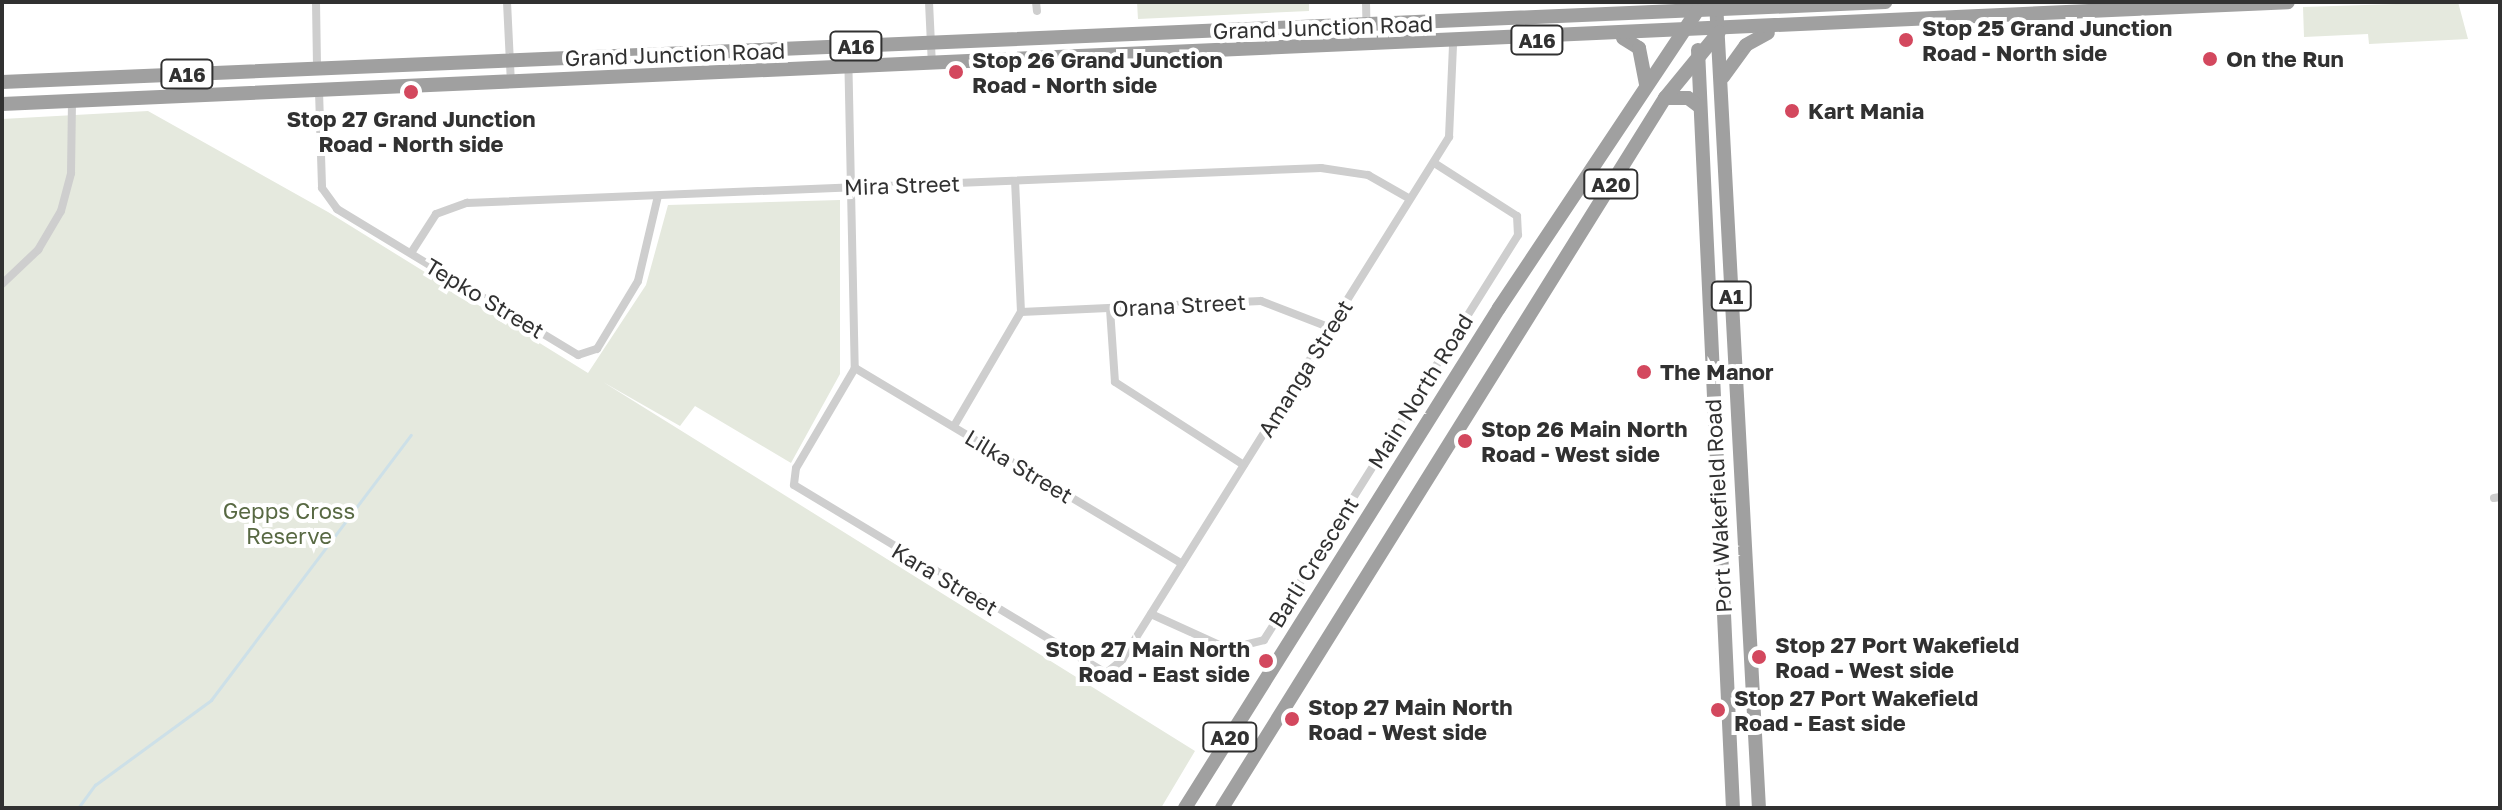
<!DOCTYPE html>
<html>
<head>
<meta charset="utf-8">
<style>
	body { margin:0 }
	#map { position:relative; width:2502px; height:810px; overflow:hidden; background:#fff; font-family:"Golos Text",sans-serif }
	div>[style] { position:absolute }
	.green>* { inset:0; background:#e5e9de }
	.stream>* { height:3px; margin:-1.5px; padding:0 1.5px; transform-origin:1.5px; border-radius:1.5px; background:#cde0e8 }
	.minor>* { height:8px; margin:-4px; padding:0 4px; transform-origin:4px; border-radius:4px; background:#cecece }
	.trunk>* { height:14px; margin:-7px; padding:0 7px; transform-origin:7px; border-radius:7px; background:#a0a0a0 }
	.dots>* { width:22px; height:22px; translate:-50% -50%; box-sizing:border-box; border:4px solid #fff; border-radius:50% }
	span { translate:-50% -50%; white-space:nowrap; text-align:center; line-height:1.15; -webkit-text-stroke:8px #fff; paint-order:stroke }
	.shield-label span { padding:2px 6px; background:#fff; border:2px solid; border-radius:6px; -webkit-text-stroke-width:0 }
	.shield-label { font-size:20px; color:#313131; font-weight:700 }
	.street-label { font-size:22px; color:#313131 }
	.poi-label { font-size:22px; color:#313131; font-weight:700 }
	.left { translate:0 -50%; text-align:left }
	.right { translate:-100% -50%; text-align:right }
	.park-label { font-size:22px; color:#586943 }
	.frame { position:absolute; inset:0; border:4px solid #313131; pointer-events:none }
</style>
</head>
<body>
<div id="map">
	<div class="green">
		<i style="clip-path:polygon(1137px 2px,1309px 2px,1309px 11px,1138px 19px)"></i>
		<i style="clip-path:polygon(2458px 2px,2468px 39px,2369px 44px,2368px 34px,2304px 37px,2303px 7px)"></i>
		<i style="clip-path:polygon(148px 111px,328px 212px,588px 373px,646px 285px,668px 205px,840px 200px,840px 374px,791px 463px,695px 406px,680px 426px,603px 382px,1195px 751px,1161px 808px,2px 808px,2px 119px)"></i>
	</div>
	<div class="stream">
		<i style="left:78px;top:808px;width:29px;rotate:-54deg"></i>
		<i style="left:95px;top:785px;width:144px;rotate:-36.2deg"></i>
		<i style="left:211px;top:700px;width:332px;rotate:-53deg"></i>
	</div>
	<div class="minor">
		<i style="left:316px;top:2px;width:67px;rotate:89.1deg"></i>
		<i style="left:507px;top:2px;width:81px;rotate:87.2deg"></i>
		<i style="left:929px;top:2px;width:63px;rotate:87.3deg"></i>
		<i style="left:1036px;top:2px;width:9px;rotate:84deg"></i>
		<i style="left:1366px;top:2px;width:43px;rotate:88.7deg"></i>
		<i style="left:848px;top:46px;width:322px;rotate:88.8deg"></i>
		<i style="left:855px;top:368px;width:116px;rotate:120.5deg"></i>
		<i style="left:796px;top:468px;width:17px;rotate:97deg"></i>
		<i style="left:794px;top:485px;width:364px;rotate:31.1deg"></i>
		<i style="left:1106px;top:673px;width:21px;rotate:-39deg"></i>
		<i style="left:1122px;top:660px;width:617px;rotate:-57.98deg"></i>
		<i style="left:1449px;top:137px;width:93px;rotate:-87.5deg"></i>
		<i style="left:319px;top:91px;width:97px;rotate:88.2deg"></i>
		<i style="left:322px;top:188px;width:26px;rotate:54deg"></i>
		<i style="left:337px;top:209px;width:282px;rotate:31.2deg"></i>
		<i style="left:578px;top:355px;width:20px;rotate:-18deg"></i>
		<i style="left:597px;top:349px;width:79px;rotate:-58.9deg"></i>
		<i style="left:638px;top:281px;width:87px;rotate:-76.8deg"></i>
		<i style="left:411px;top:253px;width:46px;rotate:-57.3deg"></i>
		<i style="left:436px;top:214px;width:33px;rotate:-20deg"></i>
		<i style="left:467px;top:203px;width:855px;rotate:-2.35deg"></i>
		<i style="left:1321px;top:168px;width:48px;rotate:8.5deg"></i>
		<i style="left:1368px;top:175px;width:48px;rotate:29.7deg"></i>
		<i style="left:2px;top:284px;width:50px;rotate:-43.4deg"></i>
		<i style="left:38px;top:250px;width:45px;rotate:-59.5deg"></i>
		<i style="left:61px;top:211px;width:39px;rotate:-75deg"></i>
		<i style="left:71px;top:173px;width:72px;rotate:-89.2deg"></i>
		<i style="left:1110px;top:309px;width:73px;rotate:86.1deg"></i>
		<i style="left:1115px;top:382px;width:153px;rotate:32.8deg"></i>
		<i style="left:1021px;top:312px;width:240px;rotate:-2.6deg"></i>
		<i style="left:1261px;top:301px;width:75px;rotate:21.1deg"></i>
		<i style="left:855px;top:368px;width:381px;rotate:30.9deg"></i>
		<i style="left:954px;top:426px;width:132px;rotate:-59.6deg"></i>
		<i style="left:1021px;top:312px;width:131px;rotate:-92.6deg"></i>
		<i style="left:2494px;top:498px;width:6px;rotate:-9deg"></i>
		<i style="left:1151px;top:614px;width:85px;rotate:24.4deg"></i>
		<i style="left:1228px;top:649px;width:37px;rotate:-14deg"></i>
		<i style="left:1264px;top:640px;width:478px;rotate:-57.9deg"></i>
		<i style="left:1518px;top:235px;width:19px;rotate:-93deg"></i>
		<i style="left:1517px;top:216px;width:98px;rotate:-147.4deg"></i>
	</div>
	<div class="trunk">
		<i style="left:1716px;top:2px;width:807px;rotate:86.95deg"></i>
		<i style="left:1623px;top:38px;width:19px;rotate:32deg"></i>
		<i style="left:1639px;top:48px;width:36px;rotate:79deg"></i>
		<i style="left:1698px;top:50px;width:759px;rotate:87.36deg"></i>
		<i style="left:1723px;top:77px;width:39px;rotate:-54deg"></i>
		<i style="left:1746px;top:45px;width:25px;rotate:-29deg"></i>
		<i style="left:2px;top:82px;width:1885px;rotate:-2.43deg"></i>
		<i style="left:1665px;top:98px;width:23px"></i>
		<i style="left:1688px;top:98px;width:15px;rotate:37deg"></i>
		<i style="left:2px;top:104px;width:2288px;rotate:-2.55deg"></i>
		<i style="left:1185px;top:808px;width:590px;rotate:-57.87deg"></i>
		<i style="left:1499px;top:308px;width:357px;rotate:-56.3deg"></i>
		<i style="left:1222px;top:808px;width:837px;rotate:-58.04deg"></i>
		<i style="left:1665px;top:98px;width:85px;rotate:-50.7deg"></i>
	</div>
	<div class="dots">
		<i style="left:1906px;top:40px;background:#d3485e"></i>
		<i style="left:2210px;top:59px;background:#d3485e"></i>
		<i style="left:956px;top:72px;background:#d3485e"></i>
		<i style="left:411px;top:92px;background:#d3485e"></i>
		<i style="left:1792px;top:111px;background:#d3485e"></i>
		<i style="left:1644px;top:372px;background:#d3485e"></i>
		<i style="left:1465px;top:441px;background:#d3485e"></i>
		<i style="left:1759px;top:657px;background:#d3485e"></i>
		<i style="left:1266px;top:661px;background:#d3485e"></i>
		<i style="left:1718px;top:710px;background:#d3485e"></i>
		<i style="left:1292px;top:719px;background:#d3485e"></i>
	</div>
	<div class="shield-label">
		<span style="left:1537px;top:40px">A16</span>
		<span style="left:856px;top:46px">A16</span>
		<span style="left:187px;top:74px">A16</span>
		<span style="left:1611px;top:184px">A20</span>
		<span style="left:1731px;top:296px">A1</span>
		<span style="left:1230px;top:737px">A20</span>
	</div>
	<div class="street-label">
		<span style="left:1323px;top:27px;rotate:-2deg">Grand Junction Road</span>
		<span style="left:675px;top:54px;rotate:-2deg">Grand Junction Road</span>
		<span style="left:902px;top:185px;rotate:-2deg">Mira Street</span>
		<span style="left:485px;top:298px;rotate:31deg">Tepko Street</span>
		<span style="left:1179px;top:305px;rotate:-3deg">Orana Street</span>
		<span style="left:1305px;top:368px;rotate:-58deg">Amanga Street</span>
		<span style="left:1420px;top:391px;rotate:-58deg">Main North Road</span>
		<span style="left:1019px;top:466px;rotate:31deg">Lilka Street</span>
		<span style="left:1718px;top:506px;rotate:-93deg">Port Wakefield Road</span>
		<span style="left:1313px;top:562px;rotate:-58deg">Barli Crescent</span>
		<span style="left:945px;top:579px;rotate:31deg">Kara Street</span>
	</div>
	<div class="poi-label">
		<span class="left" style="left:1922px;top:40px">Stop 25 Grand Junction<br>Road - North side</span>
		<span class="left" style="left:972px;top:72px">Stop 26 Grand Junction<br>Road - North side</span>
		<span class="left" style="left:2226px;top:59px">On the Run</span>
		<span class="left" style="left:1808px;top:111px">Kart Mania</span>
		<span style="left:411px;top:131px">Stop 27 Grand Junction<br>Road - North side</span>
		<span class="left" style="left:1660px;top:372px">The Manor</span>
		<span class="left" style="left:1481px;top:441px">Stop 26 Main North<br>Road - West side</span>
		<span class="left" style="left:1775px;top:657px">Stop 27 Port Wakefield<br>Road - West side</span>
		<span class="right" style="left:1250px;top:661px">Stop 27 Main North<br>Road - East side</span>
		<span class="left" style="left:1734px;top:710px">Stop 27 Port Wakefield<br>Road - East side</span>
		<span class="left" style="left:1308px;top:719px">Stop 27 Main North<br>Road - West side</span>
	</div>
	<div class="park-label">
		<span style="left:289px;top:523px">Gepps Cross<br>Reserve</span>
	</div>
	<div class="frame"></div>
</div>
</body>
</html>
